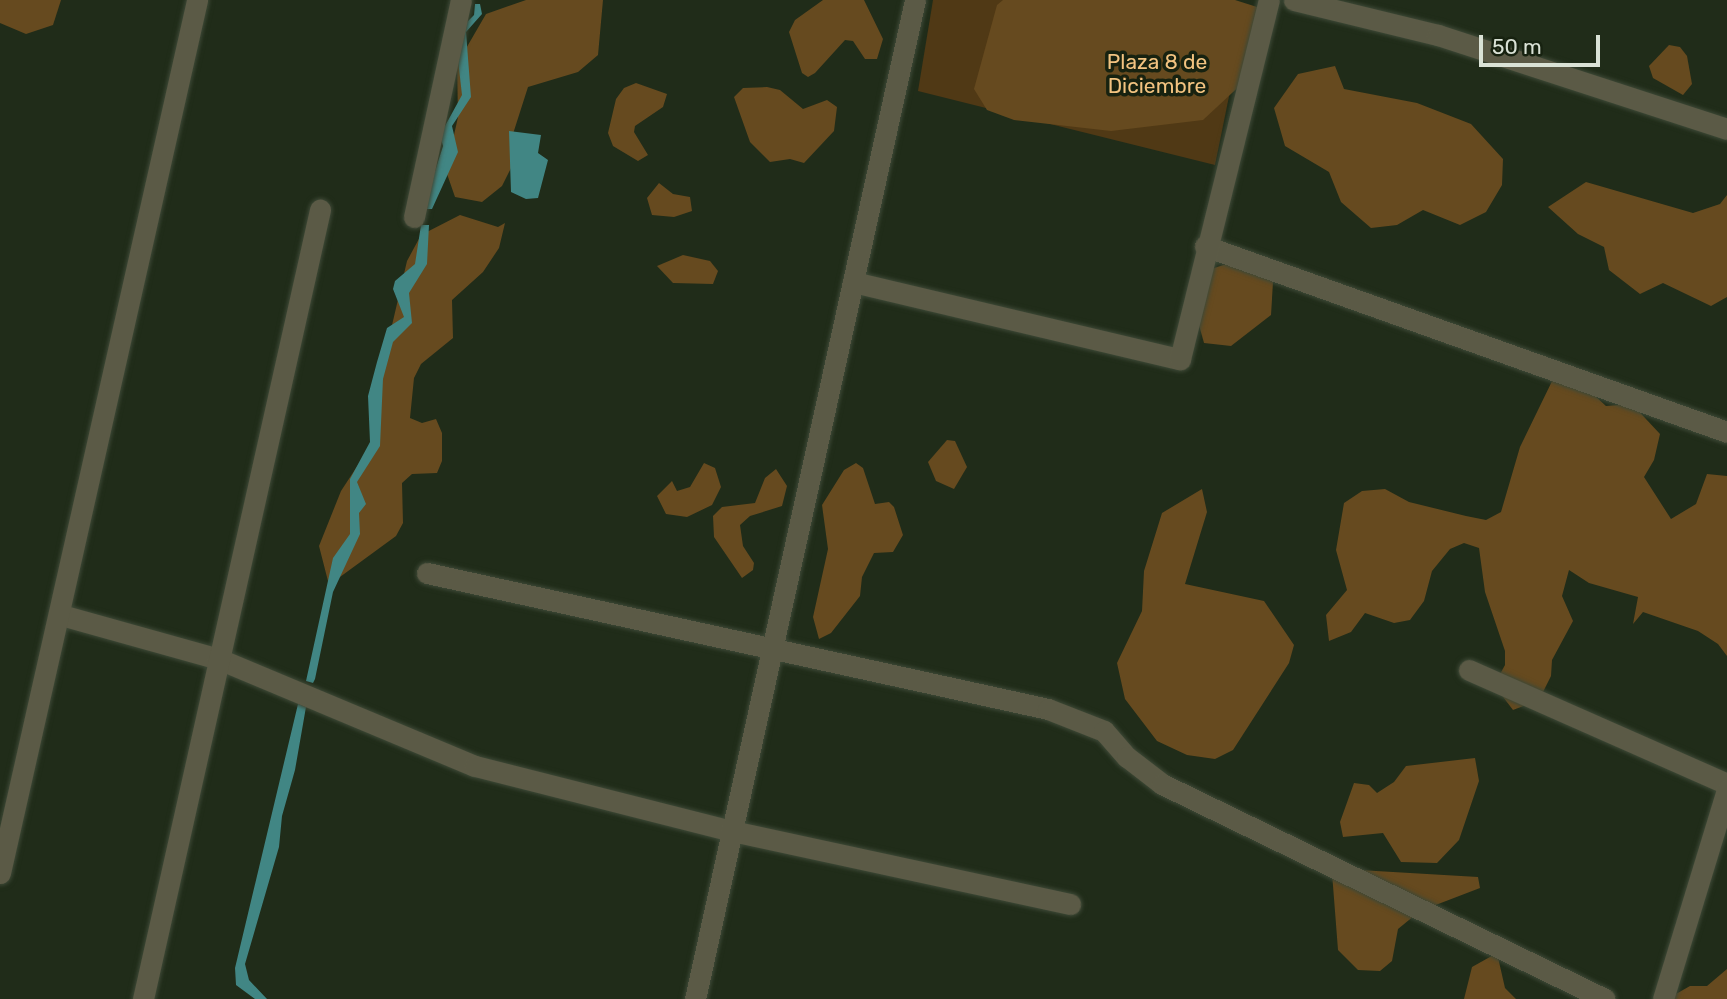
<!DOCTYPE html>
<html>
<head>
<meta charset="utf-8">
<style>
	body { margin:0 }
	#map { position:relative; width:1727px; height:999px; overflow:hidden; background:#202c19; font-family:Rubik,sans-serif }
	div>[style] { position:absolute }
	.green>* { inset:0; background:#503915 }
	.forest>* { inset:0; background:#664a1f }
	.water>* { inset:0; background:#418684 }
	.roads { filter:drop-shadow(0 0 2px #3e4937) drop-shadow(0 0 2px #3e4937) }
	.minor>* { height:21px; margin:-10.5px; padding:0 10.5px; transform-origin:10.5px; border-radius:10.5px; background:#5b5a46 }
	span { translate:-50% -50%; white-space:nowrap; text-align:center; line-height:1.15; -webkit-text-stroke:7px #172210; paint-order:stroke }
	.park-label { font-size:21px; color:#f2c380 }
	.scale { position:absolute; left:1479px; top:35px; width:121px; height:32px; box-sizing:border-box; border:4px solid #dae2d6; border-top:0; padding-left:9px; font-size:21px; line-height:24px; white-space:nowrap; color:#dae2d6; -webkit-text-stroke:5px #172210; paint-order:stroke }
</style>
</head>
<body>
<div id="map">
	<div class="green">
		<i style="clip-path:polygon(933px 0,1203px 0,1245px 18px,1215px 165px,918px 91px)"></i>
	</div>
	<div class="forest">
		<i style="clip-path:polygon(0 0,61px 0,53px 25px,26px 34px,0 23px)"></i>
		<i style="clip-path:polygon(526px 0,603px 0,598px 55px,578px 72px,528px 87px,512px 137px,514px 162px,502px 186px,482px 202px,455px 197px,446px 171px,458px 117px,457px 64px,486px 14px)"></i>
		<i style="clip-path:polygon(823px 0,864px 0,883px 39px,877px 59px,865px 59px,853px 41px,845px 40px,815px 73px,808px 77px,802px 73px,789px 32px,795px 20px)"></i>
		<i style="clip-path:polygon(1003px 0,1235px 0,1273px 12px,1246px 80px,1203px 120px,1111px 131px,1014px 120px,987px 110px,974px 89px,997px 5px)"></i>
		<i style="clip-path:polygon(1669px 45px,1680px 47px,1687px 56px,1692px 84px,1683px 95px,1653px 78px,1649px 66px)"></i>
		<i style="clip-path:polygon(1335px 66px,1344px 89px,1417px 103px,1471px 124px,1503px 159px,1502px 185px,1486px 212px,1460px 225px,1423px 210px,1397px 225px,1371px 228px,1341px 202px,1329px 172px,1285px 146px,1274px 108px,1298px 74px)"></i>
		<i style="clip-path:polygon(636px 83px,667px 94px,663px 107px,635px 126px,634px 132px,648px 155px,638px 161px,613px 146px,608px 133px,616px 99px,624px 88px)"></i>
		<i style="clip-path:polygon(767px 87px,780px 90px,803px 109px,827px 100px,837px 107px,834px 131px,804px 163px,790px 159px,770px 162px,750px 142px,734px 97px,743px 88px)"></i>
		<i style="clip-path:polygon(1586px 182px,1693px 213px,1720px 204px,1727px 195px,1727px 297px,1711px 306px,1663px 283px,1640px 294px,1609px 270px,1604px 247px,1578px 234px,1548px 207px)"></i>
		<i style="clip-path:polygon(659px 183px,673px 194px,690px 197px,692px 211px,674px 217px,652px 215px,647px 198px)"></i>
		<i style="clip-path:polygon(460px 215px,498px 227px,505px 223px,499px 248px,483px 272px,452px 300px,453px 338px,421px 364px,414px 378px,410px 418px,422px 423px,436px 419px,442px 433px,442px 461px,437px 473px,412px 474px,402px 483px,403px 523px,396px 536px,329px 585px,319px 546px,341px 491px,373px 442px,378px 385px,407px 261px,421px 235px)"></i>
		<i style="clip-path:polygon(683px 255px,710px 261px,718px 271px,713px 284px,673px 283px,657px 266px)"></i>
		<i style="clip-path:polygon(1239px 260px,1273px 282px,1271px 315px,1231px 346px,1204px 343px,1197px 318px,1211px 269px)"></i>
		<i style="clip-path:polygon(1556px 373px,1580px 382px,1606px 406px,1632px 404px,1660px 434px,1654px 460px,1644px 477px,1671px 519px,1696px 504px,1707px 474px,1727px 476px,1727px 656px,1718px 644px,1698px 631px,1643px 612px,1633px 624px,1638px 597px,1589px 583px,1569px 570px,1562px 596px,1573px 621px,1552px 660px,1551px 676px,1539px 700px,1513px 710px,1494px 685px,1505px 665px,1505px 651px,1485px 592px,1479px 548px,1464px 543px,1450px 549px,1432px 571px,1424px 601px,1410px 620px,1394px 623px,1365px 613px,1351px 632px,1329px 641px,1326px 615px,1347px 590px,1336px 550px,1344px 503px,1362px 491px,1385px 489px,1409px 502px,1466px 516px,1486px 520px,1501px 512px,1520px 447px)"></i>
		<i style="clip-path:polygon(947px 440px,955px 441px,967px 467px,954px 489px,936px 481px,928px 462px)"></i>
		<i style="clip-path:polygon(704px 463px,715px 468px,721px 487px,712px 505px,687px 517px,666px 514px,657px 496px,672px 481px,677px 491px,690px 487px)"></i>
		<i style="clip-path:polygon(856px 463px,863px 468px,875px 504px,889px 502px,894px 507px,903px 535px,893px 552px,874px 553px,862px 577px,860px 596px,831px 633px,819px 639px,813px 617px,828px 549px,822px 505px,844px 470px)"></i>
		<i style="clip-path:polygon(776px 469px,787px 486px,782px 506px,750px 516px,740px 525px,743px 546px,754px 563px,753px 570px,742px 578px,714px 537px,713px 516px,722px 507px,755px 503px,765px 478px)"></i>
		<i style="clip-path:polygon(1202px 489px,1207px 512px,1185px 584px,1264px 601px,1294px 645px,1289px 663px,1233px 750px,1215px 759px,1187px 755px,1157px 741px,1125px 699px,1117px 663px,1142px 611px,1144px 571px,1162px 513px)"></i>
		<i style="clip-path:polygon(1475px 758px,1479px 781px,1459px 840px,1437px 863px,1401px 862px,1383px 833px,1343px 837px,1340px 822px,1354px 783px,1369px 785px,1377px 793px,1394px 782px,1406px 766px)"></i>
		<i style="clip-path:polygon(1331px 860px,1359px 870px,1478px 877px,1480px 888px,1420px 911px,1398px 929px,1392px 961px,1380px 971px,1358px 970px,1338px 950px)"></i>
		<i style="clip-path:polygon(1497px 953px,1505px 988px,1516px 999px,1464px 999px,1472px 967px)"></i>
		<i style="clip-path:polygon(1727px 969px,1727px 999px,1667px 999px,1690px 986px,1707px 986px)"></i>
	</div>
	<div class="water">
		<i style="clip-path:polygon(475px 4px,480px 4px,482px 14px,466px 32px,471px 97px,452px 126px,458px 152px,432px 209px,423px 209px,443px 146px,440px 135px,462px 95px,458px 60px,463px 26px,474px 15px)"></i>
		<i style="clip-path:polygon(509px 131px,541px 135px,538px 153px,548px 160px,538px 198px,526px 199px,511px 192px)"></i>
		<i style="clip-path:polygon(421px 225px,429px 225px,427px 264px,409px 293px,412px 323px,393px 342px,383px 379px,380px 446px,357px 482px,366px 504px,359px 513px,360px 534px,333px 592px,315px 679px,313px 683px,306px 681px,333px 558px,350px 534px,350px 479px,370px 442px,368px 396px,377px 362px,387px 328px,404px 317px,393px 289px,395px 281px,415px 264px)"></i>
		<i style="clip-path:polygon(298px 704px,306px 707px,295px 770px,282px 816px,279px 847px,245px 964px,249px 980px,267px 999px,255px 999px,236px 985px,235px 968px)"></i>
	</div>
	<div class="roads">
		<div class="minor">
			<i style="left:1294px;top:0;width:148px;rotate:13.7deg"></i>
			<i style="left:1438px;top:35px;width:304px;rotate:18deg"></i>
			<i style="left:414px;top:217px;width:222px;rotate:-77.8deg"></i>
			<i style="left:1205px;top:246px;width:554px;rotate:19.61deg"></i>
			<i style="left:853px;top:282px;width:336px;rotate:13.3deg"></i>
			<i style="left:1180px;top:359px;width:370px;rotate:-76.1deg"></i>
			<i style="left:427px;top:573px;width:636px;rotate:12.35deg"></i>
			<i style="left:1048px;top:709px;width:60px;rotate:21.4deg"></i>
			<i style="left:1104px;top:731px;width:35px;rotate:49deg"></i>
			<i style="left:1127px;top:757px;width:44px;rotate:37.6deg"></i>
			<i style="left:1162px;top:784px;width:492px;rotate:25.9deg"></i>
			<i style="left:61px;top:615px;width:164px;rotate:15.6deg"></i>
			<i style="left:219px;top:659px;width:277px;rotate:22.7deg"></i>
			<i style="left:475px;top:766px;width:265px;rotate:14.2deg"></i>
			<i style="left:732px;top:831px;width:346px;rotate:12.2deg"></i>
			<i style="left:1469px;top:670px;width:282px;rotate:23.8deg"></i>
			<i style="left:0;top:873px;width:895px;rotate:-77.28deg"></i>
			<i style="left:143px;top:999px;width:809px;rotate:-77.36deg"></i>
			<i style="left:695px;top:999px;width:1023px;rotate:-77.58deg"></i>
			<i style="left:1663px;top:999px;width:219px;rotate:-73deg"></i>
		</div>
	</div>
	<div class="park-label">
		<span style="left:1157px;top:74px">Plaza 8 de<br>Diciembre</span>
	</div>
	<div class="scale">50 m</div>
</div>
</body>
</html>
